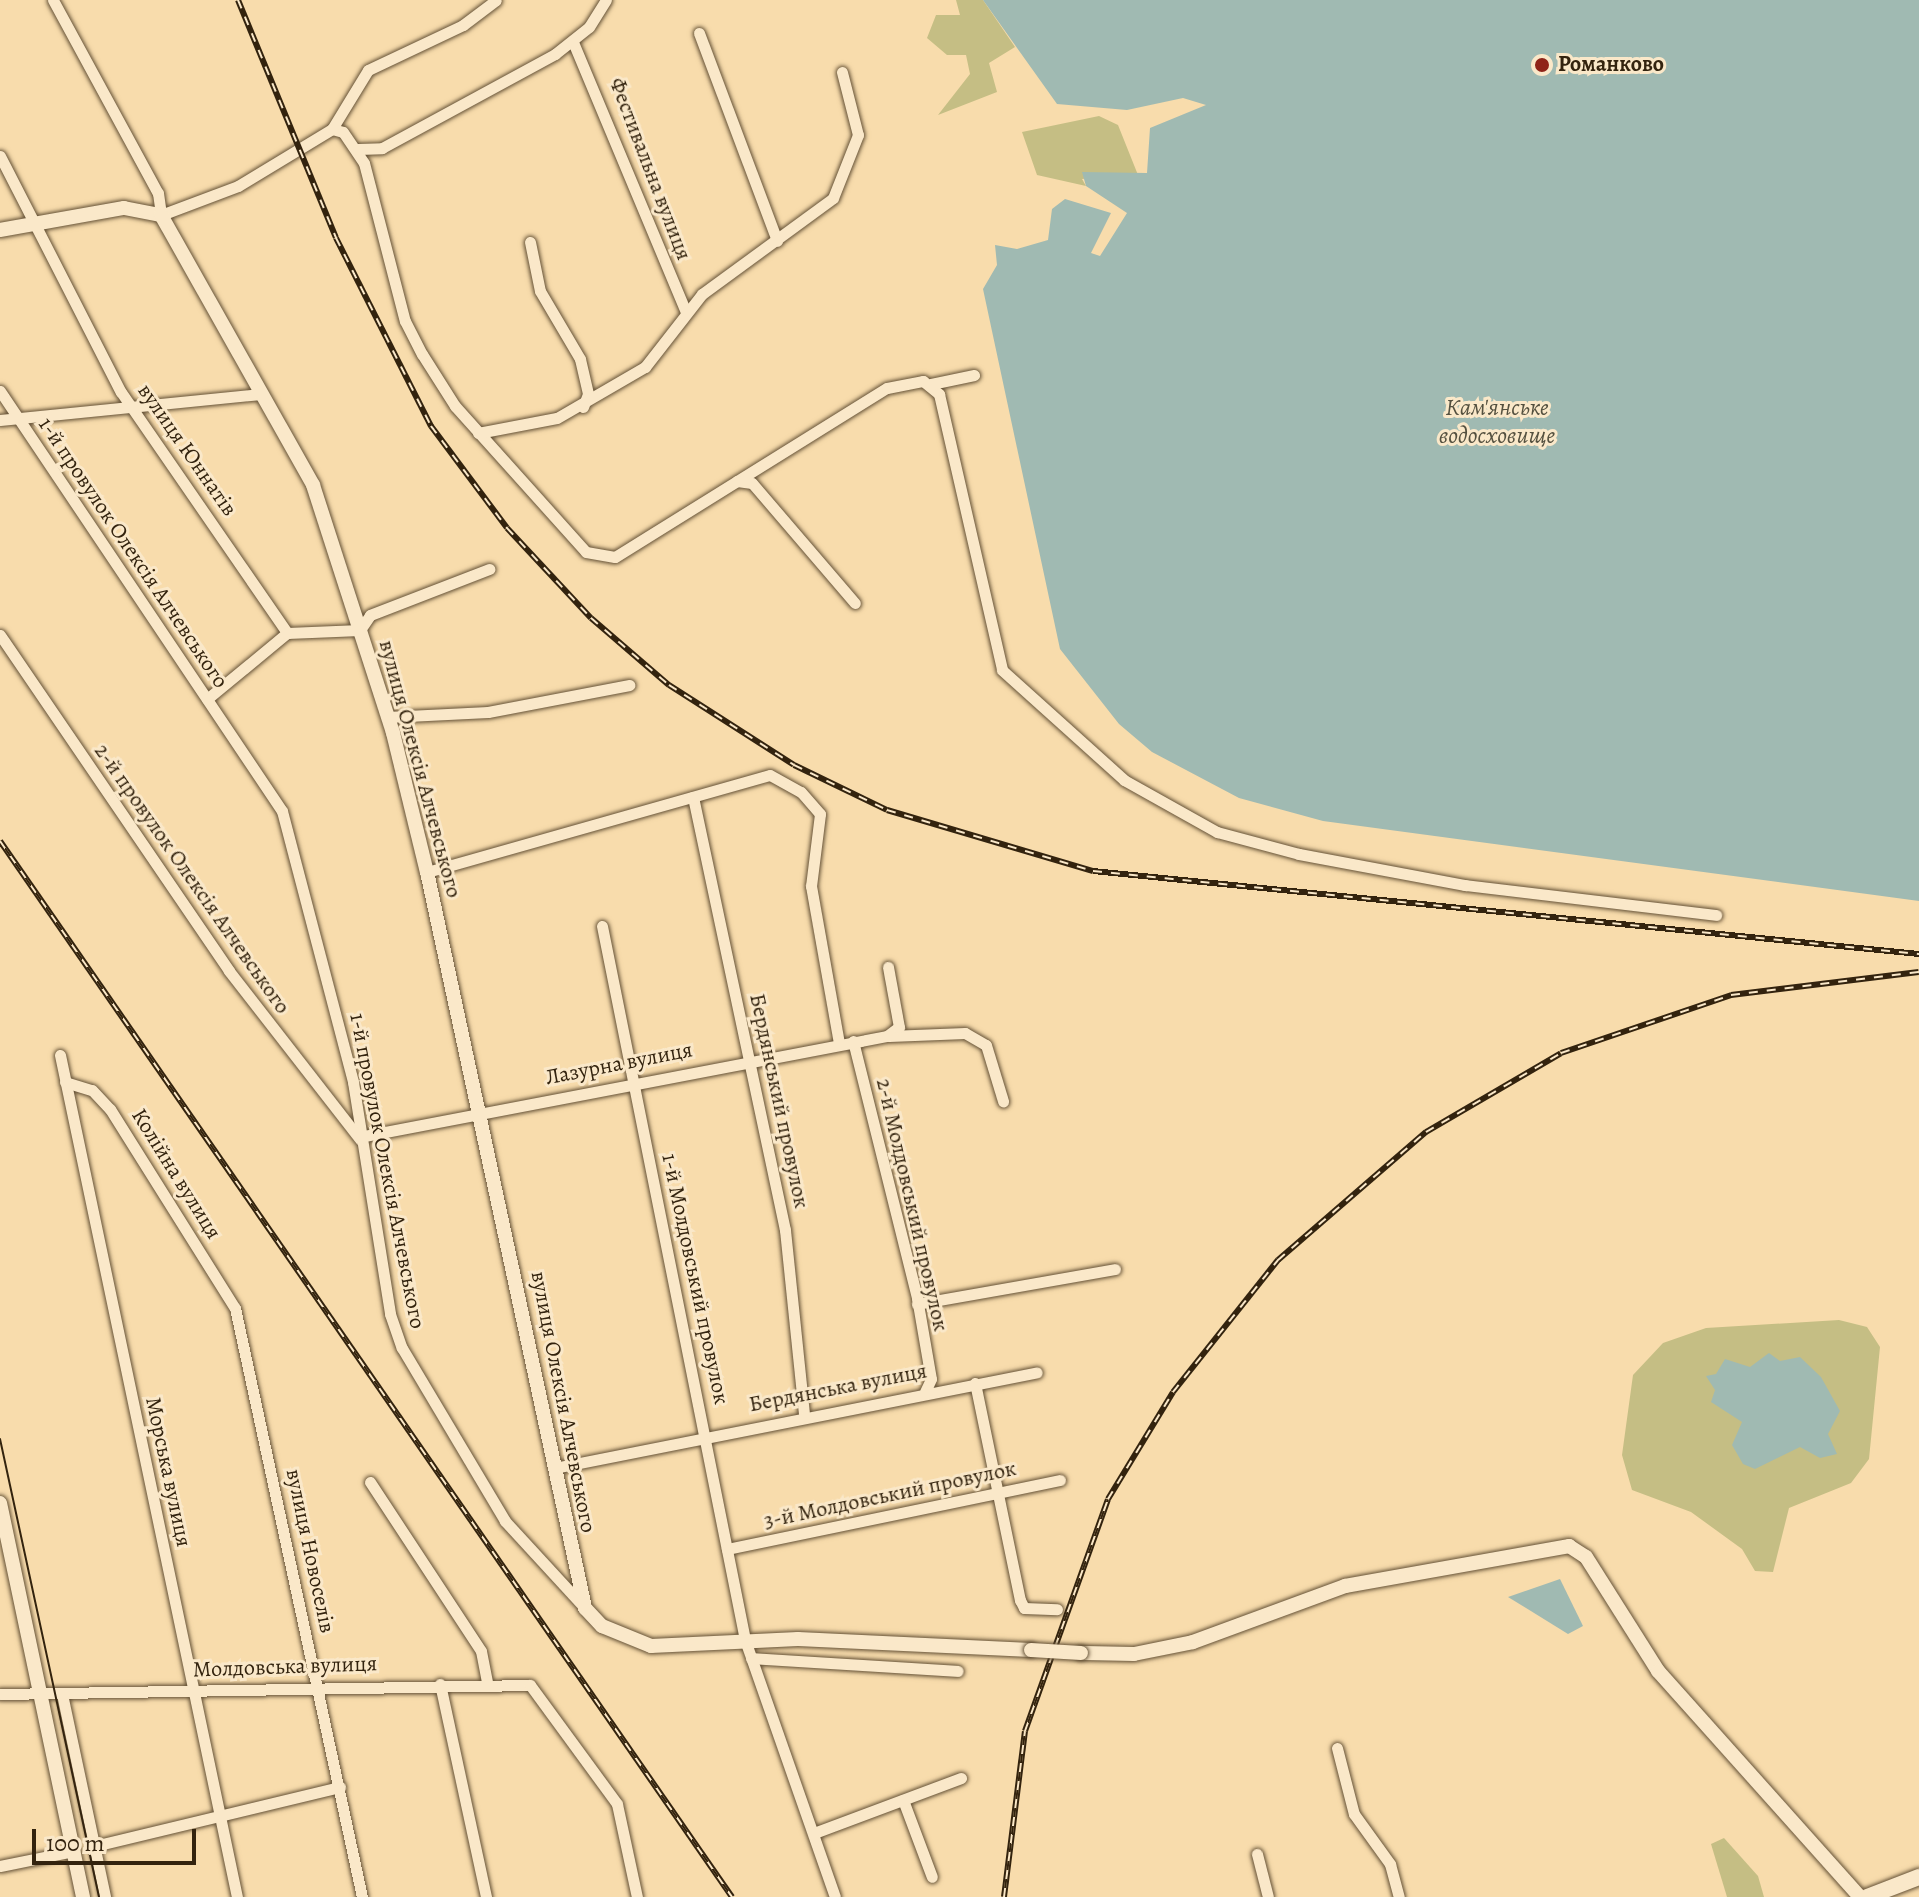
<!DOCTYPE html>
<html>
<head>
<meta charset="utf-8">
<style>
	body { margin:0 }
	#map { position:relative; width:1919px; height:1897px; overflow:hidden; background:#f8dcac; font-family:Alegreya,serif }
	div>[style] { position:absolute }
	.green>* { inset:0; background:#c5be84 }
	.water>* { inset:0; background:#a0bab2 }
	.roads { filter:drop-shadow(0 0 2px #645136) drop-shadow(0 0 2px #645136) }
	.minor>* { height:11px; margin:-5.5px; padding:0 5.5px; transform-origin:5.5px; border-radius:5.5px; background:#fae8c9 }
	.tertiary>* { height:14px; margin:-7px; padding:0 7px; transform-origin:7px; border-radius:7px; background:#fae8c9 }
	.secondary>* { height:16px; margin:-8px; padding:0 8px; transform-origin:8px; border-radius:8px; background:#fae8c9 }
	.tram>* { height:2px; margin:-1px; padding:0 1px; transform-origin:1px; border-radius:1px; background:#33230e }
	.rail>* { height:6px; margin-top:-3px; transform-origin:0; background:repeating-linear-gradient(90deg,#fae8c9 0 9px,#33230e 0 18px); box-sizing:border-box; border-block:2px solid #33230e }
	.bridges { filter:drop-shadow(0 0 2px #645136) drop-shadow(0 0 2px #645136) }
	.tertiary-bridge>* { height:14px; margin:-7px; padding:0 7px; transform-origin:7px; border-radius:7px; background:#fae8c9 }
	.dots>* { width:22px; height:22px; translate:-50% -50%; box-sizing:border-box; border:4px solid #fae8c9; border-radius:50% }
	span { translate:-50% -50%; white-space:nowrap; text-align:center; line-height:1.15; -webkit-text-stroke:6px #fae8c9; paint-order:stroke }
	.poi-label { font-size:22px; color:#33230e; font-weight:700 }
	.left { translate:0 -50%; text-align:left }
	.street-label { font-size:22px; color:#33230e }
	.water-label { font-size:24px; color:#54503f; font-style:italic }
	.scale { position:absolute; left:32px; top:1829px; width:164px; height:36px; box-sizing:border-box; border:4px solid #33230e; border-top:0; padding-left:10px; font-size:24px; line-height:28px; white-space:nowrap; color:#33230e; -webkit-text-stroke:6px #fae8c9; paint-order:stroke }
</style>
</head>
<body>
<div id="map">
	<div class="green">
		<i style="clip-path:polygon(956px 0,983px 0,1015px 47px,989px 63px,997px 92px,938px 115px,970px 74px,966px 55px,947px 55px,927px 38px,936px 15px,960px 15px)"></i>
		<i style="clip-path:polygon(1099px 116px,1118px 125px,1138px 175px,1082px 179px,1086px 186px,1037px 175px,1022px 132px)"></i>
		<i style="clip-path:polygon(1839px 1320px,1867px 1327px,1880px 1347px,1869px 1459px,1851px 1483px,1789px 1508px,1773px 1572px,1755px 1571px,1742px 1549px,1691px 1512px,1632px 1490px,1622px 1455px,1633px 1375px,1663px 1343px,1706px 1328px)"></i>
		<i style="clip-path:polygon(1724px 1838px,1758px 1876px,1764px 1897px,1727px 1897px,1711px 1844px)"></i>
	</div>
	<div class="water">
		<i style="clip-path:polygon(983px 0,1919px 0,1919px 901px,1323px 821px,1239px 798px,1152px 752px,1119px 724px,1060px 649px,983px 289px,997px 265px,995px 245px,1017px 249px,1048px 240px,1052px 209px,1065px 199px,1111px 213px,1091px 253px,1100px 256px,1127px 213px,1086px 186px,1082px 172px,1147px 173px,1150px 128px,1206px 105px,1183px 98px,1127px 110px,1057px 104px)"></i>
		<i style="clip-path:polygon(1769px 1353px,1780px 1361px,1800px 1357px,1821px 1377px,1840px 1411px,1828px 1434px,1837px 1454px,1820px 1458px,1800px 1447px,1755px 1469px,1743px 1464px,1732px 1445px,1742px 1422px,1711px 1402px,1715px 1390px,1706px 1376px,1716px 1374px,1725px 1359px,1750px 1367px)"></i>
		<i style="clip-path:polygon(1560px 1579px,1583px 1626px,1568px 1634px,1508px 1597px)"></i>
	</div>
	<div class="roads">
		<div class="minor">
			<i style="left:53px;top:0;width:220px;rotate:61.5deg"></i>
			<i style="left:158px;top:193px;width:22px;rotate:82deg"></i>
			<i style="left:161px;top:215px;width:82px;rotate:-20.6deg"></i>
			<i style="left:238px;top:186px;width:110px;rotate:-31.2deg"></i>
			<i style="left:332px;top:129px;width:11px;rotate:15deg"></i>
			<i style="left:343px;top:132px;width:37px;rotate:56deg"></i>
			<i style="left:364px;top:163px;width:163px;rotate:75.5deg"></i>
			<i style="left:405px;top:321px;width:37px;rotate:63deg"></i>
			<i style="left:422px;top:354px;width:62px;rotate:57.6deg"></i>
			<i style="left:455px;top:406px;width:196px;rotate:48.1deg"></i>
			<i style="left:586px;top:552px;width:29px;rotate:10deg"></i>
			<i style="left:615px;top:557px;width:320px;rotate:-31.9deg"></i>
			<i style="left:887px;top:388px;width:37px;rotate:-11deg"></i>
			<i style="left:923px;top:381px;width:21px;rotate:39deg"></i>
			<i style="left:939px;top:394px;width:283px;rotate:77.1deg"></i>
			<i style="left:1002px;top:670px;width:164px;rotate:42deg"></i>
			<i style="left:1124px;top:780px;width:107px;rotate:29.2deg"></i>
			<i style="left:1217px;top:832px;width:85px;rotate:15deg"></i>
			<i style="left:1299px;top:854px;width:169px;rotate:10.6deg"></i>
			<i style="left:1465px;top:885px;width:253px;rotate:6.8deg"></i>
			<i style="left:699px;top:33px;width:222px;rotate:69.4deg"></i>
			<i style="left:573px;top:42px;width:293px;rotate:67.3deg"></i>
			<i style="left:332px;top:129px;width:69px;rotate:-58.6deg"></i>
			<i style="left:368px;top:70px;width:105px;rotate:-25.3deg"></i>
			<i style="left:463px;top:25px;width:41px;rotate:-37.1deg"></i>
			<i style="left:358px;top:149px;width:24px;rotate:-2deg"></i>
			<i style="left:382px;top:148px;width:197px;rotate:-28.5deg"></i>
			<i style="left:555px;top:54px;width:43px;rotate:-38.5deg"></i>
			<i style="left:589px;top:27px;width:32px;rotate:-58deg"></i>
			<i style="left:0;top:156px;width:265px;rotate:62.9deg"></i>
			<i style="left:121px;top:392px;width:293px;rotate:55.4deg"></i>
			<i style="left:530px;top:242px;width:50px;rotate:78.5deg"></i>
			<i style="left:540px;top:291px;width:79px;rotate:59.5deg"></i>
			<i style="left:580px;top:359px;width:36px;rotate:77deg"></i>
			<i style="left:588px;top:394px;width:14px;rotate:111deg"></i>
			<i style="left:931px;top:384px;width:44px;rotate:-11.8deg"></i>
			<i style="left:0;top:391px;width:506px;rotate:56.12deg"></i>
			<i style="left:282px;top:811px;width:280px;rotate:75.3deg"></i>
			<i style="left:353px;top:1082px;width:235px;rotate:80.9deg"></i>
			<i style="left:390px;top:1314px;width:36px;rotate:71deg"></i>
			<i style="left:402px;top:1348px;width:201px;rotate:59.2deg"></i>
			<i style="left:505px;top:1521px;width:117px;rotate:47.4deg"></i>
			<i style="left:0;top:420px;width:262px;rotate:-5.7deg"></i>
			<i style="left:478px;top:433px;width:80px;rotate:-10.8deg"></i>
			<i style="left:557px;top:418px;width:102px;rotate:-30.1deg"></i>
			<i style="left:645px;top:367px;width:93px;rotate:-52deg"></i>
			<i style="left:702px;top:294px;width:162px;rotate:-36.2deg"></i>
			<i style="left:833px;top:198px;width:68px;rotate:-68.4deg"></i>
			<i style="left:858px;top:135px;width:65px;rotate:-104.3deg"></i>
			<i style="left:737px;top:481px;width:15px;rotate:8deg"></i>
			<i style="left:752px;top:483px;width:158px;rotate:49.4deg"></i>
			<i style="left:0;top:635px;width:407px;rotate:55.7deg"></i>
			<i style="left:229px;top:971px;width:213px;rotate:52.1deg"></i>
			<i style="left:207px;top:699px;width:104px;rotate:-39.5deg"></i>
			<i style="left:287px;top:633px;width:73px;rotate:-2.4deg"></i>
			<i style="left:360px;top:630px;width:18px;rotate:-56deg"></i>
			<i style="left:370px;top:615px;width:128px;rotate:-21.1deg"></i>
			<i style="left:387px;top:717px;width:101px;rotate:-2.8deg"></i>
			<i style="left:488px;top:712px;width:144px;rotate:-10.8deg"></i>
			<i style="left:693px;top:797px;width:443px;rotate:78deg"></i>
			<i style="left:785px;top:1230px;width:186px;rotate:84.1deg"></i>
			<i style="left:427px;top:872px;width:356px;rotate:-15.8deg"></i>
			<i style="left:770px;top:775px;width:35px;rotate:29deg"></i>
			<i style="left:801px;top:792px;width:29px;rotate:49deg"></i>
			<i style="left:820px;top:814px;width:73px;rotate:97.1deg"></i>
			<i style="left:811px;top:886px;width:159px;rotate:79.9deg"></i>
			<i style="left:602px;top:926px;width:728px;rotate:78.67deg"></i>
			<i style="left:745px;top:1640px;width:272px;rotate:70.7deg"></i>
			<i style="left:889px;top:1036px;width:76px;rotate:-2.3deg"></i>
			<i style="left:965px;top:1033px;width:24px;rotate:30deg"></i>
			<i style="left:986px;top:1045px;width:59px;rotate:73.1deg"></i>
			<i style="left:853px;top:1041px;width:265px;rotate:76deg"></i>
			<i style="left:917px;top:1298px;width:82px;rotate:80.2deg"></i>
			<i style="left:931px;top:1379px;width:14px;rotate:115deg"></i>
			<i style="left:60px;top:1055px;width:860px;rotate:78.13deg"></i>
			<i style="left:65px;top:1082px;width:28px;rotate:17deg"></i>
			<i style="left:92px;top:1090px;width:26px;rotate:47deg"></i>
			<i style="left:110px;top:1109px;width:235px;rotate:57.9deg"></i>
			<i style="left:235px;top:1308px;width:603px;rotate:77.83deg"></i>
			<i style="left:359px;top:1137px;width:538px;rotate:-10.83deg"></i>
			<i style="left:887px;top:1036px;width:15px;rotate:-37deg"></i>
			<i style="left:899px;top:1027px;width:61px;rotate:-100.4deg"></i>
			<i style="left:917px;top:1304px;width:201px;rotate:-10deg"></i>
			<i style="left:975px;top:1383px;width:222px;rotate:78.3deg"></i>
			<i style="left:1020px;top:1600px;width:9px;rotate:63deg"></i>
			<i style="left:1024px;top:1608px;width:33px;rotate:2deg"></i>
			<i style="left:554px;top:1468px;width:492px;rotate:-11.2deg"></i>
			<i style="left:370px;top:1482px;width:202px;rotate:56.7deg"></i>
			<i style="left:481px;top:1651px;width:32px;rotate:79deg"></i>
			<i style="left:727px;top:1549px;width:340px;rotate:-11.7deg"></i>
			<i style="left:751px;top:1658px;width:207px;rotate:3.6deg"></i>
			<i style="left:440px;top:1684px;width:218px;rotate:77.8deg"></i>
			<i style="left:0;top:1694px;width:530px;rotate:-0.97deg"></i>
			<i style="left:530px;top:1685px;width:147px;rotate:53.8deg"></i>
			<i style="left:617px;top:1804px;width:95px;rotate:77.9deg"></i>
			<i style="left:62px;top:1694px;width:208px;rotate:78deg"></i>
			<i style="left:1337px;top:1748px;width:68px;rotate:75.6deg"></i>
			<i style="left:1354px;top:1814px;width:62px;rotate:54.2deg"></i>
			<i style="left:1390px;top:1864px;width:34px;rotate:75deg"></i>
			<i style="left:903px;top:1800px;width:82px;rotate:69.4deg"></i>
			<i style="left:814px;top:1833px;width:157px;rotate:-20.5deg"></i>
			<i style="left:94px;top:1846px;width:253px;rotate:-13.5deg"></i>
			<i style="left:1257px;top:1854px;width:44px;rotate:75.7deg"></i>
			<i style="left:0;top:1866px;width:76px;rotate:-11.5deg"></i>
		</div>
		<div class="tertiary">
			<i style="left:0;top:230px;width:126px;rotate:-10.1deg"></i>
			<i style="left:124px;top:208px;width:38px;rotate:11deg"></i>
			<i style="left:161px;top:215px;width:310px;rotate:60.6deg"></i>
			<i style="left:313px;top:485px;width:261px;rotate:72.1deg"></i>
			<i style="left:393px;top:733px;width:143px;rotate:76.3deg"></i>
			<i style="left:427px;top:872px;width:753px;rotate:77.88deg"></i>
			<i style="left:585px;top:1608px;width:25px;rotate:47deg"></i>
			<i style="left:602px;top:1626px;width:53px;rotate:22.2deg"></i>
			<i style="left:651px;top:1646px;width:147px;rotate:-2.7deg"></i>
			<i style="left:798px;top:1639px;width:233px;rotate:2.7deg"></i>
			<i style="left:0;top:1503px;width:403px;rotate:78.1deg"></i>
			<i style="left:1081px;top:1653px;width:53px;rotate:1.1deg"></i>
			<i style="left:1134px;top:1654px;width:60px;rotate:-11.5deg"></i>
			<i style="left:1193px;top:1642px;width:162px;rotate:-20.2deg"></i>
			<i style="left:1345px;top:1586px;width:228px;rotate:-10.1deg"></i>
			<i style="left:1569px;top:1546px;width:20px;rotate:33deg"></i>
			<i style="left:1586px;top:1557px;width:135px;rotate:57.7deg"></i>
			<i style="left:1658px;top:1671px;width:303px;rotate:48.2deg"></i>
		</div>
		<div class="secondary">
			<i style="left:1867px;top:1897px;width:56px;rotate:-21deg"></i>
		</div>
	</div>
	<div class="tram">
		<i style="left:0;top:1439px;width:469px;rotate:77.8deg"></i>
	</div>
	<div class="rail">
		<i style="left:238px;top:0;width:257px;rotate:67.6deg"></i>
		<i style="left:336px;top:238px;width:211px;rotate:63.2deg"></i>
		<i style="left:431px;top:426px;width:127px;rotate:53.3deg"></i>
		<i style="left:507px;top:528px;width:123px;rotate:47deg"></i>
		<i style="left:591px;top:618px;width:103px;rotate:40.7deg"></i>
		<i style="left:669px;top:685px;width:148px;rotate:32.6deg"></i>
		<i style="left:794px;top:765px;width:103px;rotate:25.8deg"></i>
		<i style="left:887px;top:810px;width:215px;rotate:16.5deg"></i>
		<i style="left:1093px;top:871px;width:830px;rotate:5.74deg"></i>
		<i style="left:0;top:841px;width:1285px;rotate:55.27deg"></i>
		<i style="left:1004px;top:1897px;width:167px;rotate:-82.8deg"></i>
		<i style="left:1025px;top:1731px;width:246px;rotate:-70.3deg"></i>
		<i style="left:1108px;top:1499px;width:125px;rotate:-58.7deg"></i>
		<i style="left:1173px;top:1392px;width:169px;rotate:-51.5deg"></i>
		<i style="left:1278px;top:1260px;width:196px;rotate:-40.9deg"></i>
		<i style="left:1426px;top:1132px;width:156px;rotate:-30.3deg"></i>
		<i style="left:1561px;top:1053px;width:180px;rotate:-18.8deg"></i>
		<i style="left:1731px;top:995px;width:189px;rotate:-7deg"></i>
	</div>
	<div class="bridges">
		<div class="tertiary-bridge">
			<i style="left:1031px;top:1650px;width:50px;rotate:3.4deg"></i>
		</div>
	</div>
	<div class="dots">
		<i style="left:1542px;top:65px;background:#8f2418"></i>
	</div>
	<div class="poi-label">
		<span class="left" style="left:1558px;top:65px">Романково</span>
	</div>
	<div class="street-label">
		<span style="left:650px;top:169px;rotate:69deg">Фестивальна вулиця</span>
		<span style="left:187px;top:450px;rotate:55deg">вулиця Юннатів</span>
		<span style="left:133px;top:553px;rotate:56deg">1-й провулок Олексія Алчевського</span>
		<span style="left:420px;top:769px;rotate:75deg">вулиця Олексія Алчевського</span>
		<span style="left:192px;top:879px;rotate:55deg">2-й провулок Олексія Алчевського</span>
		<span style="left:619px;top:1064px;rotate:-11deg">Лазурна вулиця</span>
		<span style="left:779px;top:1101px;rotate:78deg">Бердянський провулок</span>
		<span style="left:387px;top:1171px;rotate:79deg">1-й провулок Олексія Алчевського</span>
		<span style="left:176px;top:1174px;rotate:58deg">Колійна вулиця</span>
		<span style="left:912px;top:1205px;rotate:77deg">2-й Молдовський провулок</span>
		<span style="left:695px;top:1279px;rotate:78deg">1-й Молдовський провулок</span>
		<span style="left:838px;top:1388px;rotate:-11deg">Бердянська вулиця</span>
		<span style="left:563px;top:1402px;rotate:79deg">вулиця Олексія Алчевського</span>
		<span style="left:168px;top:1472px;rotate:78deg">Морська вулиця</span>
		<span style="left:890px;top:1495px;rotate:-12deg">3-й Молдовський провулок</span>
		<span style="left:310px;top:1551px;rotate:78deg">вулиця Новоселів</span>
		<span style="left:285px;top:1667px;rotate:-2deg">Молдовська вулиця</span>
	</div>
	<div class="water-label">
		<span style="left:1497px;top:422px">Кам'янське<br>водосховище</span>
	</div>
	<div class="scale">100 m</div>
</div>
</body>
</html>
